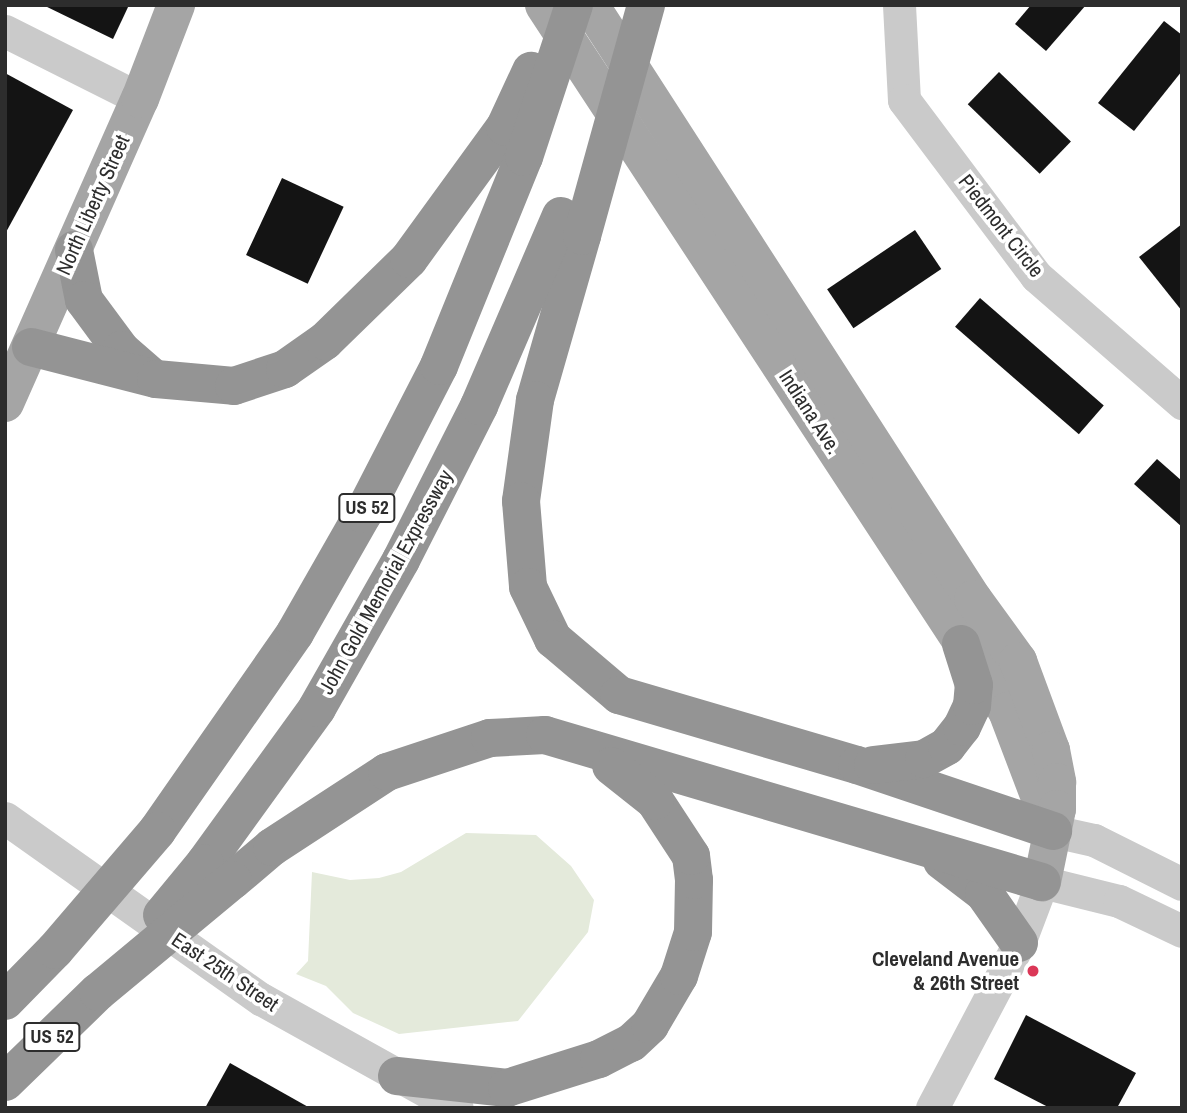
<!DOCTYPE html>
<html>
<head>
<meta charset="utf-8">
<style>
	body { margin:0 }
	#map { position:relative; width:1187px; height:1113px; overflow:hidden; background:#fff; font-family:"Archivo Narrow",sans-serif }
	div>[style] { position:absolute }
	.green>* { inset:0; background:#e4eadb }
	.building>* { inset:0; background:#141414; transform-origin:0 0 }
	.minor>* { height:33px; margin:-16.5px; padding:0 16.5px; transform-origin:16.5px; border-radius:16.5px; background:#cacaca }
	.major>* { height:38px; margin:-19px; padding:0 19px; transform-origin:19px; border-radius:19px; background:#a5a5a5 }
	.highway>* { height:38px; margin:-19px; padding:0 19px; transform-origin:19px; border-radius:19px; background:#949494 }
	.highway-bridge>* { height:38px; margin:-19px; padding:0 19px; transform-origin:19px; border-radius:19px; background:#949494 }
	.dots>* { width:19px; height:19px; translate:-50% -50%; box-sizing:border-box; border:4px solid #fff; border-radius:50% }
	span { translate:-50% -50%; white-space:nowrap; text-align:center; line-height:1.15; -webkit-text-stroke:7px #fff; paint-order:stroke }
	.shield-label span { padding:2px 5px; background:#fff; border:2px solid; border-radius:5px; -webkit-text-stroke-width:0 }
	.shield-label { font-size:19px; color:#2d2d2d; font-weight:700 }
	.street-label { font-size:21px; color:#2d2d2d }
	.poi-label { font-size:21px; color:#2d2d2d; font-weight:700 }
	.right { translate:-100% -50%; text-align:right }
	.frame { position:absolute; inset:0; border:7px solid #2d2d2d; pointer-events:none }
</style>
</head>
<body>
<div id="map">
	<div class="green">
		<i style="clip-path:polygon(466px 833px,536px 835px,571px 866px,594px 900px,588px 932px,518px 1021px,399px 1034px,353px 1013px,326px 986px,296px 974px,308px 961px,312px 872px,350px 880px,379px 878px,401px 872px)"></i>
	</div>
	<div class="building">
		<i style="clip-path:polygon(43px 5px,129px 5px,113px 39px)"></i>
		<i style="clip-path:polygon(1031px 5px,1086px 5px,1046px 51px,1015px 24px)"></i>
		<i style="clip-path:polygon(1164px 21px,1182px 35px,1182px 71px,1134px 131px,1098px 103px)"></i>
		<i style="left:999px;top:72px;width:100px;height:45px;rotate:44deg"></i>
		<i style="clip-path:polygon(5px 73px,73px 110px,5px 234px)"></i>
		<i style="left:282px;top:178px;width:68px;height:85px;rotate:25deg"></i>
		<i style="clip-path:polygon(1182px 224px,1182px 311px,1139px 257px)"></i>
		<i style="left:915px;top:230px;width:47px;height:106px;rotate:56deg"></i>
		<i style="left:980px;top:298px;width:164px;height:38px;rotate:41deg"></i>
		<i style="clip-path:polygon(1157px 459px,1182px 481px,1182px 527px,1134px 484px)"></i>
		<i style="clip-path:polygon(1026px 1015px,1136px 1073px,1117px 1108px,1050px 1108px,994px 1079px)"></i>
		<i style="clip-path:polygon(230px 1063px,310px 1108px,205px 1108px)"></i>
	</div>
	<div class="minor">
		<i style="left:899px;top:5px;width:95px;rotate:87deg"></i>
		<i style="left:904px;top:100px;width:220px;rotate:53.1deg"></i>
		<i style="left:1036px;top:276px;width:194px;rotate:41deg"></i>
		<i style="left:5px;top:31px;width:151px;rotate:26.7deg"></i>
		<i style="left:5px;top:818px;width:314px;rotate:35.3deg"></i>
		<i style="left:261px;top:999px;width:224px;rotate:29.1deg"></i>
		<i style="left:1053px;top:831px;width:42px;rotate:12.4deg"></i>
		<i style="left:1094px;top:840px;width:98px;rotate:26.6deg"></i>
		<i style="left:932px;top:1108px;width:187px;rotate:-62.2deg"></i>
		<i style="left:1019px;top:943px;width:65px;rotate:-69.3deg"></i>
		<i style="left:1042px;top:882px;width:79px;rotate:13.9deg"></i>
		<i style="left:1119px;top:901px;width:70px;rotate:25.5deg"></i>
	</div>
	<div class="major">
		<i style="left:544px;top:5px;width:844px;rotate:56.74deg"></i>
		<i style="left:1007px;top:711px;width:116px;rotate:69.2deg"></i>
		<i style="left:590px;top:5px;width:707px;rotate:57.19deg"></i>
		<i style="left:973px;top:599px;width:77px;rotate:54deg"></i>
		<i style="left:1018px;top:661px;width:95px;rotate:69.7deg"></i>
		<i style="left:1051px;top:750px;width:33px;rotate:79deg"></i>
		<i style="left:1057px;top:782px;width:27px;rotate:90deg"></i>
		<i style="left:1057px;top:809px;width:75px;rotate:101.6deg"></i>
		<i style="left:5px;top:403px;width:333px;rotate:-66.1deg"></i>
		<i style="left:140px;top:99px;width:101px;rotate:-69deg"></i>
	</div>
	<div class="highway">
		<i style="left:582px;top:236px;width:171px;rotate:106deg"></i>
		<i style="left:535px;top:400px;width:102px;rotate:97.9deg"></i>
		<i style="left:521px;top:501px;width:86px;rotate:85.3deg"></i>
		<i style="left:528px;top:587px;width:58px;rotate:64.3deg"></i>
		<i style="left:553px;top:639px;width:87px;rotate:40.3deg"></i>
		<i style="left:619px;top:695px;width:248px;rotate:16.4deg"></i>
		<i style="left:857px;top:765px;width:207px;rotate:18.6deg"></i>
		<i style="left:74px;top:250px;width:51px;rotate:78.7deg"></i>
		<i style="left:84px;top:300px;width:62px;rotate:53.5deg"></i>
		<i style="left:121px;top:350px;width:40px;rotate:41deg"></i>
		<i style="left:31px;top:347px;width:129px;rotate:14.4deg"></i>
		<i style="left:156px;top:379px;width:78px;rotate:5.1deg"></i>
		<i style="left:234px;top:386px;width:54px;rotate:-18.4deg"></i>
		<i style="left:285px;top:369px;width:49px;rotate:-35deg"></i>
		<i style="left:325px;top:341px;width:117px;rotate:-44.3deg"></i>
		<i style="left:409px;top:259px;width:163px;rotate:-54deg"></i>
		<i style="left:873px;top:765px;width:51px;rotate:-6.7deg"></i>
		<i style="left:924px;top:759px;width:26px;rotate:-29deg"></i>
		<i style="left:947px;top:746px;width:24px;rotate:-52deg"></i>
		<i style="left:962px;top:727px;width:23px;rotate:-65deg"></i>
		<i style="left:972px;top:706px;width:21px;rotate:-85deg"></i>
		<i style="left:974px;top:685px;width:43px;rotate:-107.6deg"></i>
		<i style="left:157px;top:831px;width:241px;rotate:-55.1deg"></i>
		<i style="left:295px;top:633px;width:137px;rotate:-60.3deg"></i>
		<i style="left:363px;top:514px;width:166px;rotate:-62.8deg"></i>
		<i style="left:439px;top:366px;width:226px;rotate:-67.9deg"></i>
		<i style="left:942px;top:861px;width:53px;rotate:37.3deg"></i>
		<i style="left:984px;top:893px;width:61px;rotate:55deg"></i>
		<i style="left:205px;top:863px;width:191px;rotate:-54.1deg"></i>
		<i style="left:317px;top:708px;width:170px;rotate:-60.4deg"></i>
		<i style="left:401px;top:560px;width:173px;rotate:-63.1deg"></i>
		<i style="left:479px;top:406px;width:207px;rotate:-66.7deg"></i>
		<i style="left:233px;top:880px;width:51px;rotate:-40.2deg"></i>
		<i style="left:272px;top:847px;width:137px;rotate:-33.1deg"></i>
		<i style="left:387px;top:772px;width:108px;rotate:-18.3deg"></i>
		<i style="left:490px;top:738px;width:55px;rotate:-3.1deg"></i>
		<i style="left:545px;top:735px;width:518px;rotate:16.48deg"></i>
		<i style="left:5px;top:1001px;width:71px;rotate:-45.6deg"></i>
		<i style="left:397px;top:1076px;width:111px;rotate:6.2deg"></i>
		<i style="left:507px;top:1088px;width:96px;rotate:-17.5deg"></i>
		<i style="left:599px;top:1059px;width:36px;rotate:-27deg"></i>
		<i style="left:631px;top:1043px;width:26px;rotate:-43deg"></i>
		<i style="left:650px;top:1025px;width:57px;rotate:-59.4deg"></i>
		<i style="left:679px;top:976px;width:46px;rotate:-72.3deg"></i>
		<i style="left:693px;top:932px;width:52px;rotate:-88.9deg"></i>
		<i style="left:694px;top:880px;width:24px;rotate:-97deg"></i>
		<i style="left:691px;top:856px;width:66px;rotate:-123.2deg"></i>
		<i style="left:655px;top:801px;width:56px;rotate:-141.5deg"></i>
		<i style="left:5px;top:1082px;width:129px;rotate:-44.1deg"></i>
	</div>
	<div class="highway-bridge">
		<i style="left:505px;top:127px;width:62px;rotate:-65.1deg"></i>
		<i style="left:524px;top:157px;width:160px;rotate:-71.8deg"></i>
		<i style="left:582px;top:236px;width:240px;rotate:-74.5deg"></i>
		<i style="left:162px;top:915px;width:67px;rotate:-50.4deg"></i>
		<i style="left:55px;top:950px;width:157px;rotate:-49.4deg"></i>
		<i style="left:98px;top:992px;width:175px;rotate:-39.7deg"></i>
	</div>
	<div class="dots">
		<i style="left:1033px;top:971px;background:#db3757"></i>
	</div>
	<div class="shield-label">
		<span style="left:367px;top:508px">US 52</span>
		<span style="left:52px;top:1037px">US 52</span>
	</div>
	<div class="street-label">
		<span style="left:93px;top:205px;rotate:-66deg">North Liberty Street</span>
		<span style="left:1001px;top:226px;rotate:52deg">Piedmont Circle</span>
		<span style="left:810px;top:412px;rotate:57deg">Indiana Ave.</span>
		<span style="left:386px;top:582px;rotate:-61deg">John Gold Memorial Expressway</span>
		<span style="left:225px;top:972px;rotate:34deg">East 25th Street</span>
	</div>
	<div class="poi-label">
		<span class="right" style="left:1019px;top:971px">Cleveland Avenue<br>&amp; 26th Street</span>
	</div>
	<div class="frame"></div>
</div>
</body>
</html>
